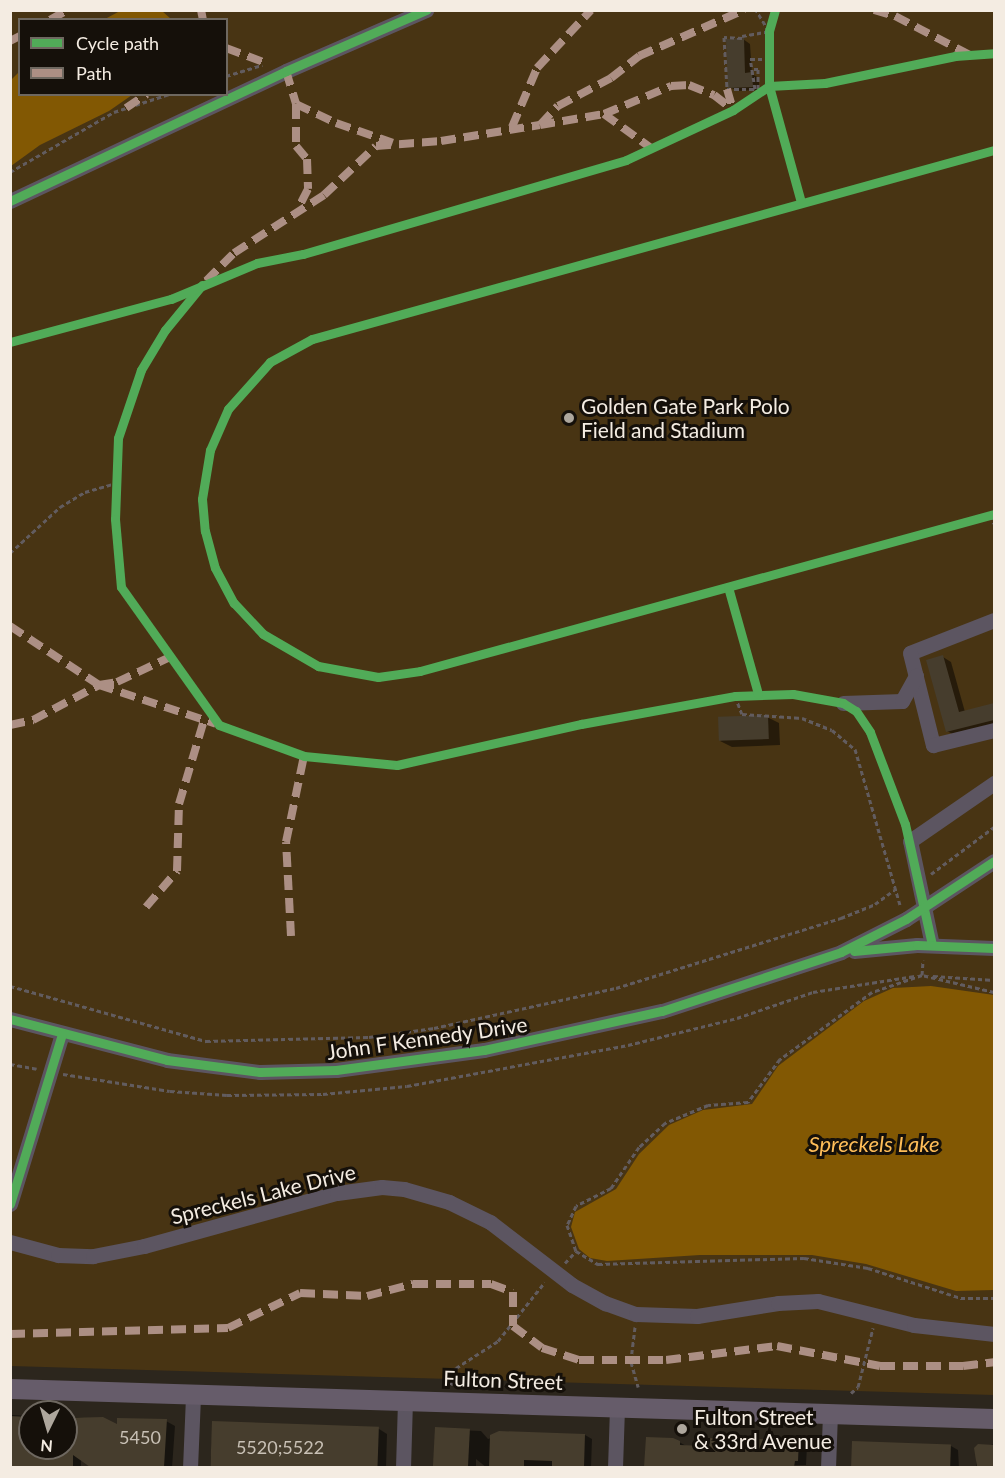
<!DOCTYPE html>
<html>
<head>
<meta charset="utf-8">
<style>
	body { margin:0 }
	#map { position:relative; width:1005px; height:1478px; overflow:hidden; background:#2c261d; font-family:Lato,sans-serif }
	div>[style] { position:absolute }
	.green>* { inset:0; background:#483413 }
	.water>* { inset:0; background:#825803 }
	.shadow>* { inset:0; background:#0007 }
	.building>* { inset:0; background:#463d2d; transform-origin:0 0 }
	.path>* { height:3px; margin-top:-1.5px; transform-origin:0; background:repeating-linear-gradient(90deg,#625c5f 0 4.5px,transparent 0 7.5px) }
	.minor>* { height:15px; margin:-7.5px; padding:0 7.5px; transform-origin:7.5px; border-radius:7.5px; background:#5c5561 }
	.major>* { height:20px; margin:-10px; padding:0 10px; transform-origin:10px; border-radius:10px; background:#665c6a }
	.quiet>* { height:8px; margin-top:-4px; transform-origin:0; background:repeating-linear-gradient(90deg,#ac8f84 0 15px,transparent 0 23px) }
	.cycleway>* { height:9px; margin:-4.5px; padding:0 4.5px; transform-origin:4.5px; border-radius:4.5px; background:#51ab58 }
	.dots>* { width:16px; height:16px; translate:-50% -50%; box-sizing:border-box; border:3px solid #15100a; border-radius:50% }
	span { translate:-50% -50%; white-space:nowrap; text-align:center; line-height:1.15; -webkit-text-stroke:6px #15100a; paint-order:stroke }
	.number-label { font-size:18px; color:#c8c0b5 }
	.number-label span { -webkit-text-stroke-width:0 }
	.poi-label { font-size:21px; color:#f4ece2 }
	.left { translate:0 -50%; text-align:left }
	.street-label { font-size:21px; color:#f4ece2 }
	.water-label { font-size:22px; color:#febd58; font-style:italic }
	.frame { position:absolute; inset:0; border:12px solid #f4ece2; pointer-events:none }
	.legend { position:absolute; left:18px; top:18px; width:210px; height:78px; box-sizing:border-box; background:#15100a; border:2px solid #6e6860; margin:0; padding:8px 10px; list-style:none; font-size:18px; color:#f4ece2 }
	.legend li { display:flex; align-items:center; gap:12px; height:30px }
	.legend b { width:30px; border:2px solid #6e6860 }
	.north { position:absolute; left:18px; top:1400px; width:60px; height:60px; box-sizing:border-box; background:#15100a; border:2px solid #6e6860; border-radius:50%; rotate:185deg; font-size:16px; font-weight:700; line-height:24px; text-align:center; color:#f4ece2 }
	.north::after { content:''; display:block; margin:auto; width:21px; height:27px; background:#aea79d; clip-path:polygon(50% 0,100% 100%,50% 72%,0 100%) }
</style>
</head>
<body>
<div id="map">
	<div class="green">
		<i style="clip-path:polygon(evenodd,11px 11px,994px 11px,994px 1395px,11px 1366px,11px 11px,20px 20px,226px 20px,226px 94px,20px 94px,20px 20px)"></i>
	</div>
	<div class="water">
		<i style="clip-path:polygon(120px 11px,162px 11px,171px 19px,105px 19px)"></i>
		<i style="clip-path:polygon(19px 72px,20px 94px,132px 95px,109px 111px,40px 145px,11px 166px,11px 80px)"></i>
		<i style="clip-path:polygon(931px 986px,994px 995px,994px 1290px,956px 1291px,866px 1264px,812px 1255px,700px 1255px,607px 1261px,590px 1258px,579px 1249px,571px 1227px,575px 1212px,616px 1189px,639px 1154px,669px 1125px,703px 1110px,752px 1104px,778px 1066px,864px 1001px,893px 988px)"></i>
	</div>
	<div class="shadow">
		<i style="clip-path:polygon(743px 39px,750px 44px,752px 74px,759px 78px,759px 90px,737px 91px,730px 87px)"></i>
		<i style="clip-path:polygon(943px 657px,951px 662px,965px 712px,994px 704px,994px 726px,956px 736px,947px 731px)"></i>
		<i style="clip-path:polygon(767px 717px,779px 723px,780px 745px,732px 747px,720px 741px)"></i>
		<i style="clip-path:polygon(10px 1415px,30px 1416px,30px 1448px,66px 1448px,66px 1417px,103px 1419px,118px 1427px,166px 1421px,175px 1426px,172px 1468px,92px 1468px,81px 1459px,81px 1468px,10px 1468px)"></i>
		<i style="clip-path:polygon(213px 1422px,379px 1429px,387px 1434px,386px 1468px,210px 1468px)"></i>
		<i style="clip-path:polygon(436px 1429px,481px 1431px,488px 1439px,509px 1432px,585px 1435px,592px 1439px,591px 1468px,487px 1468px,476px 1459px,476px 1468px,435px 1468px)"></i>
		<i style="clip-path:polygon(647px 1438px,679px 1442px,688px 1447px,799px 1442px,807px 1446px,806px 1465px,646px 1468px)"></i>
		<i style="clip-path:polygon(854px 1442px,951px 1446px,958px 1450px,959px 1468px,853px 1468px)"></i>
		<i style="clip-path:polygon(994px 1444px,994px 1468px,976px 1468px,976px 1450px)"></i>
	</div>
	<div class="building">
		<i style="clip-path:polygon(744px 38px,745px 73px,752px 72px,753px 87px,728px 88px,726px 39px)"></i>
		<i style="clip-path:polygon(943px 655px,959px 712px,994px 703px,994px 720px,946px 732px,926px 660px)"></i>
		<i style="left:768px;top:715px;width:24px;height:50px;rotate:88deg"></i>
		<i style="clip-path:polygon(10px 1416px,30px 1417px,30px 1448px,66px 1448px,66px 1418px,103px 1417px,117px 1424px,117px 1418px,167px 1419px,164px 1467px,90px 1467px,73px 1455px,73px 1467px,10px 1467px)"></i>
		<i style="left:212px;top:1421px;width:167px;height:46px;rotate:2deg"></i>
		<i style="left:435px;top:1427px;width:35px;height:40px;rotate:3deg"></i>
		<i style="clip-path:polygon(499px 1431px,585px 1434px,584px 1467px,552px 1467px,552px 1461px,524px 1460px,524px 1467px,489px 1467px,490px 1435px)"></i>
		<i style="clip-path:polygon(646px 1437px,673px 1438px,680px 1441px,680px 1445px,704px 1446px,705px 1438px,799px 1440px,798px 1461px,795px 1461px,794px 1467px,644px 1467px)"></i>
		<i style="left:852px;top:1441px;width:99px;height:26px;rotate:2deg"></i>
		<i style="clip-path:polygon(978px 1444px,994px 1445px,994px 1467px,977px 1467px,974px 1448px)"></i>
	</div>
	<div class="path">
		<i style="left:742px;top:36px;width:27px;rotate:-10deg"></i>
		<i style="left:769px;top:31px;width:25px;rotate:-122deg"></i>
		<i style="left:742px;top:38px;width:18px;rotate:-177deg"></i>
		<i style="left:724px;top:37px;width:52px;rotate:86.7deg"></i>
		<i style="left:727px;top:89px;width:28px"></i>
		<i style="left:755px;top:89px;width:30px;rotate:-99deg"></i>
		<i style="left:750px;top:59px;width:19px"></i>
		<i style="left:754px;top:69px;width:4px"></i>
		<i style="left:758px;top:69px;width:24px;rotate:90deg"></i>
		<i style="left:226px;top:76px;width:38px;rotate:-17deg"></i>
		<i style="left:10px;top:172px;width:120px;rotate:-30deg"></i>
		<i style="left:114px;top:112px;width:58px;rotate:-18.1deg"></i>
		<i style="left:991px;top:515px;width:9px;rotate:72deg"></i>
		<i style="left:10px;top:553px;width:68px;rotate:-42.6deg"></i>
		<i style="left:60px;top:507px;width:29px;rotate:-31deg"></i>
		<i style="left:85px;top:492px;width:32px;rotate:-16deg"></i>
		<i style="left:735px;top:696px;width:19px;rotate:69deg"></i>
		<i style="left:742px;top:714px;width:60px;rotate:3.8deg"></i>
		<i style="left:802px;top:718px;width:32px;rotate:22deg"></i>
		<i style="left:832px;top:730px;width:30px;rotate:40deg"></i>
		<i style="left:855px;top:749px;width:162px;rotate:73.9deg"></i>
		<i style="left:931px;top:874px;width:79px;rotate:-36.7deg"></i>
		<i style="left:922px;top:975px;width:15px;rotate:-86deg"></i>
		<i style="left:933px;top:976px;width:61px;rotate:3.8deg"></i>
		<i style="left:10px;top:986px;width:204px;rotate:15.7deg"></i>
		<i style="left:206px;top:1041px;width:163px;rotate:-1.4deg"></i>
		<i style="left:369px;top:1037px;width:66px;rotate:-7.9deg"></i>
		<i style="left:434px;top:1028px;width:186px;rotate:-12.4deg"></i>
		<i style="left:616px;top:988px;width:236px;rotate:-17.3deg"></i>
		<i style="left:841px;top:918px;width:37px;rotate:-22deg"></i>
		<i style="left:875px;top:904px;width:24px;rotate:-36deg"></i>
		<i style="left:994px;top:992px;width:74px;rotate:-166.7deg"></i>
		<i style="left:922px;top:975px;width:53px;rotate:161.2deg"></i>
		<i style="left:872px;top:992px;width:114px;rotate:143.9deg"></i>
		<i style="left:780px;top:1059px;width:54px;rotate:126.7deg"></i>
		<i style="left:748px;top:1102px;width:40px;rotate:175.7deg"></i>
		<i style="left:708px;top:1105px;width:47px;rotate:157.3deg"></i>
		<i style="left:665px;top:1123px;width:35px;rotate:137deg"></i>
		<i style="left:639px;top:1147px;width:50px;rotate:124.3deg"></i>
		<i style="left:611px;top:1188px;width:39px;rotate:153deg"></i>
		<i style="left:576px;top:1206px;width:21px;rotate:115deg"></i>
		<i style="left:567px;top:1225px;width:28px;rotate:71deg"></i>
		<i style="left:576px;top:1251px;width:26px;rotate:31deg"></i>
		<i style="left:598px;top:1264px;width:206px;rotate:-1.7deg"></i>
		<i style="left:804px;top:1258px;width:65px;rotate:8.9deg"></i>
		<i style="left:868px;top:1268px;width:98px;rotate:17.9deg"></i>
		<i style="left:961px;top:1298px;width:33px"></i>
		<i style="left:10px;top:1064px;width:27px;rotate:10deg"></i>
		<i style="left:63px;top:1074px;width:108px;rotate:9deg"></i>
		<i style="left:170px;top:1091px;width:57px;rotate:4deg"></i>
		<i style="left:227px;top:1095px;width:96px;rotate:-0.6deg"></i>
		<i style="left:323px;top:1094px;width:84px;rotate:-5.4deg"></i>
		<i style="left:407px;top:1086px;width:225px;rotate:-10.5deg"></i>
		<i style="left:628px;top:1045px;width:112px;rotate:-13.9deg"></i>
		<i style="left:737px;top:1018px;width:80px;rotate:-18.9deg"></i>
		<i style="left:813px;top:992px;width:103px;rotate:-8.9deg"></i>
		<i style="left:565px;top:1263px;width:16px;rotate:-47deg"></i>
		<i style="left:635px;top:1327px;width:35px;rotate:97deg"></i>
		<i style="left:631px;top:1362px;width:26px;rotate:74deg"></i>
		<i style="left:451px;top:1385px;width:18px;rotate:-74deg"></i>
		<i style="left:456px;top:1368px;width:50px;rotate:-32.7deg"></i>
		<i style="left:498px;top:1341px;width:75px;rotate:-51.5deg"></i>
		<i style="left:851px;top:1393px;width:9px;rotate:-41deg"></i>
		<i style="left:858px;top:1387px;width:61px;rotate:-75.7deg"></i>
	</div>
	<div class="minor">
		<i style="left:10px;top:201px;width:305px;rotate:-25.2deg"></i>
		<i style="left:286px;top:71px;width:153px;rotate:-23.5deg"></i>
		<i style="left:994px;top:620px;width:90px;rotate:158.6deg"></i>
		<i style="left:910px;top:653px;width:95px;rotate:76deg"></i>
		<i style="left:933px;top:745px;width:63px;rotate:-13.8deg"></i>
		<i style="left:843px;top:703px;width:59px;rotate:-1.9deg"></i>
		<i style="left:902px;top:701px;width:29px;rotate:-61deg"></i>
		<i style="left:932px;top:945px;width:106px;rotate:-101.9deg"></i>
		<i style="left:910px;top:841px;width:102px;rotate:-34.6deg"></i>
		<i style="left:854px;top:951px;width:63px;rotate:-5.4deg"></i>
		<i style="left:917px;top:945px;width:77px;rotate:2.2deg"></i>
		<i style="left:10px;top:1019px;width:162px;rotate:14.6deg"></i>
		<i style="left:167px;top:1060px;width:94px;rotate:7.4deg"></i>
		<i style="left:260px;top:1072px;width:76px;rotate:-1.5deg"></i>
		<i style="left:336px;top:1070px;width:149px;rotate:-7.7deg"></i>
		<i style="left:484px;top:1050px;width:182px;rotate:-12.4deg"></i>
		<i style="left:662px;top:1011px;width:188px;rotate:-18.2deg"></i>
		<i style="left:841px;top:952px;width:73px;rotate:-26.9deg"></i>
		<i style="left:906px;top:919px;width:105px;rotate:-33.4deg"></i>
		<i style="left:10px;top:1204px;width:178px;rotate:-73deg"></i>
		<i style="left:10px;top:1242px;width:50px;rotate:15.2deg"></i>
		<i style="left:58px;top:1255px;width:35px;rotate:2deg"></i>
		<i style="left:93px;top:1256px;width:52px;rotate:-11.1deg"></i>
		<i style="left:144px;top:1246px;width:200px;rotate:-15.4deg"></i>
		<i style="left:337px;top:1193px;width:45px;rotate:-7.6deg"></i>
		<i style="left:382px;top:1187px;width:22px;rotate:5deg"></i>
		<i style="left:404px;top:1189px;width:47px;rotate:16.1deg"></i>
		<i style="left:449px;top:1202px;width:46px;rotate:26deg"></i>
		<i style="left:490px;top:1222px;width:103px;rotate:37.5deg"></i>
		<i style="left:572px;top:1285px;width:38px;rotate:29deg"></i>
		<i style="left:605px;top:1303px;width:33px;rotate:20deg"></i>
		<i style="left:636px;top:1314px;width:61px;rotate:1.9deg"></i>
		<i style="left:697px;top:1316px;width:82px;rotate:-9.1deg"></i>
		<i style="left:778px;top:1303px;width:40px;rotate:-2.9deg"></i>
		<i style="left:818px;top:1301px;width:99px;rotate:14deg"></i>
		<i style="left:914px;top:1325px;width:81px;rotate:6.4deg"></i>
		<i style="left:190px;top:1468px;width:73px;rotate:-87.6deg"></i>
		<i style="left:403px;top:1468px;width:67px;rotate:-88.3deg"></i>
		<i style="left:615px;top:1468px;width:61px;rotate:-88.1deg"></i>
		<i style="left:828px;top:1468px;width:54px;rotate:-87.9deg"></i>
	</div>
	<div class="major">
		<i style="left:10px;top:1389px;width:984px;rotate:1.75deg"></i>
	</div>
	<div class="quiet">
		<i style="left:201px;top:10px;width:10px;rotate:79deg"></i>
		<i style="left:874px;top:10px;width:22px;rotate:16deg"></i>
		<i style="left:895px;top:16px;width:85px;rotate:27.5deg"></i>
		<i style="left:50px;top:20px;width:20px;rotate:-30deg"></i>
		<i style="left:10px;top:41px;width:11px;rotate:-27deg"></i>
		<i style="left:226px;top:48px;width:43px;rotate:20.6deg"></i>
		<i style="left:286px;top:71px;width:34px;rotate:73deg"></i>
		<i style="left:296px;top:104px;width:42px;rotate:90deg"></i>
		<i style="left:296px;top:146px;width:17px;rotate:50deg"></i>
		<i style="left:307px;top:159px;width:30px;rotate:88deg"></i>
		<i style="left:308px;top:189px;width:22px;rotate:117deg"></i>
		<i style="left:727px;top:89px;width:22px;rotate:74deg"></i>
		<i style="left:296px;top:104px;width:44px;rotate:25.4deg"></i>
		<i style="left:336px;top:123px;width:60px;rotate:19.3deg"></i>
		<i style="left:126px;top:108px;width:25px;rotate:-34deg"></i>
		<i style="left:604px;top:114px;width:58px;rotate:35.9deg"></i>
		<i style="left:540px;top:125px;width:65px;rotate:-9.8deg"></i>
		<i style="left:604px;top:114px;width:73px;rotate:-22.7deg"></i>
		<i style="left:671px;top:86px;width:18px;rotate:-3deg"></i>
		<i style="left:689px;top:85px;width:27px;rotate:22deg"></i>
		<i style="left:714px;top:95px;width:24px;rotate:38deg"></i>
		<i style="left:512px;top:127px;width:64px;rotate:-67deg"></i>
		<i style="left:537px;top:68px;width:79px;rotate:-47deg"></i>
		<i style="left:206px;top:281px;width:40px;rotate:-45deg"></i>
		<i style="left:234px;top:253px;width:107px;rotate:-32.8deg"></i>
		<i style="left:324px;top:195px;width:71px;rotate:-43.3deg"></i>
		<i style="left:376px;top:146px;width:65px;rotate:-4.4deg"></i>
		<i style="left:441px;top:141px;width:100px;rotate:-9.2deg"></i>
		<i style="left:540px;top:125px;width:26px;rotate:-47deg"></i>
		<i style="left:558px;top:106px;width:60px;rotate:-27.8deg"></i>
		<i style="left:611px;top:78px;width:36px;rotate:-38deg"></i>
		<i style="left:639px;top:56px;width:115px;rotate:-23.7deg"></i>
		<i style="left:10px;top:626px;width:107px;rotate:33.5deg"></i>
		<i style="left:99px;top:685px;width:123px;rotate:18.4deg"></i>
		<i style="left:10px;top:725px;width:24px;rotate:-12deg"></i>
		<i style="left:33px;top:720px;width:75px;rotate:-27.9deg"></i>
		<i style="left:99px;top:685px;width:18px;rotate:-9deg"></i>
		<i style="left:117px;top:682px;width:56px;rotate:-25.2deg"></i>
		<i style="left:146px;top:907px;width:48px;rotate:-49.3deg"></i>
		<i style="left:177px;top:871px;width:67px;rotate:-88.3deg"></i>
		<i style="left:179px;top:804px;width:88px;rotate:-73.4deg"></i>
		<i style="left:291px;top:936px;width:94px;rotate:-93deg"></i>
		<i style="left:286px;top:842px;width:88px;rotate:-78.2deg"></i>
		<i style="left:10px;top:1334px;width:218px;rotate:-1.6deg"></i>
		<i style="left:228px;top:1328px;width:80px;rotate:-25.9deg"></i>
		<i style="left:300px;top:1293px;width:67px;rotate:2.6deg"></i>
		<i style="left:367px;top:1296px;width:48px;rotate:-14.6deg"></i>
		<i style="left:413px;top:1284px;width:78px"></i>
		<i style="left:491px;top:1284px;width:23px;rotate:20deg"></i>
		<i style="left:513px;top:1292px;width:34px;rotate:90deg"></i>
		<i style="left:513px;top:1326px;width:36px;rotate:37deg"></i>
		<i style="left:542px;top:1348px;width:39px;rotate:18deg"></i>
		<i style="left:579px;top:1360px;width:87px"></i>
		<i style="left:666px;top:1360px;width:112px;rotate:-7.2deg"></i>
		<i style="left:777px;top:1346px;width:105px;rotate:11deg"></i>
		<i style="left:880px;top:1366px;width:83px"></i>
		<i style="left:963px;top:1366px;width:31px;rotate:-7deg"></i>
	</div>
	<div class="cycleway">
		<i style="left:775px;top:10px;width:22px;rotate:106deg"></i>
		<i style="left:769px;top:31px;width:55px;rotate:90deg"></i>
		<i style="left:769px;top:86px;width:120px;rotate:74.6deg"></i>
		<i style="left:994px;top:150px;width:708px;rotate:164.51deg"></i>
		<i style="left:312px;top:339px;width:48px;rotate:151.3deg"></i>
		<i style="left:270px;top:362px;width:63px;rotate:131.8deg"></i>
		<i style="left:228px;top:409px;width:45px;rotate:113.7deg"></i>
		<i style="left:210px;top:450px;width:50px;rotate:99.3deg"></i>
		<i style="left:202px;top:499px;width:32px;rotate:85deg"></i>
		<i style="left:205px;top:531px;width:38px;rotate:75deg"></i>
		<i style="left:215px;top:568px;width:40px;rotate:62deg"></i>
		<i style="left:234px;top:603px;width:42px;rotate:46.9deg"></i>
		<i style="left:263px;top:634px;width:64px;rotate:30.2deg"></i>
		<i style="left:318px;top:666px;width:61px;rotate:10.4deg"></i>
		<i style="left:378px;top:677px;width:42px;rotate:-8.1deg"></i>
		<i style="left:420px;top:671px;width:595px;rotate:-15.3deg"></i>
		<i style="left:10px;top:201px;width:305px;rotate:-25.2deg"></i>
		<i style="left:286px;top:71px;width:153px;rotate:-23.5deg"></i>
		<i style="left:202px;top:285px;width:58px;rotate:129.4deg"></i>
		<i style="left:165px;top:330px;width:47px;rotate:121deg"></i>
		<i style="left:141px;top:370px;width:72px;rotate:108.7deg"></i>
		<i style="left:118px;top:438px;width:81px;rotate:92.1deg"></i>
		<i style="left:115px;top:519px;width:68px;rotate:85deg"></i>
		<i style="left:121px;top:587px;width:169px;rotate:54.6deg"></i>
		<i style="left:219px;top:725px;width:90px;rotate:20deg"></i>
		<i style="left:304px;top:756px;width:93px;rotate:5.5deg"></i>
		<i style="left:397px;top:765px;width:189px;rotate:-12.6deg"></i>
		<i style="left:581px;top:724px;width:157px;rotate:-10.3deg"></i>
		<i style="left:735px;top:696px;width:58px;rotate:-2deg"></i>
		<i style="left:793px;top:694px;width:51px;rotate:10.2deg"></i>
		<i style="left:843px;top:703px;width:15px;rotate:32deg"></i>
		<i style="left:856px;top:711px;width:25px;rotate:56deg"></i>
		<i style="left:870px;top:732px;width:98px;rotate:69.2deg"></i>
		<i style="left:905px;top:824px;width:124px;rotate:77.4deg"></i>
		<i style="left:10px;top:342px;width:167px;rotate:-15deg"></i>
		<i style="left:171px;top:299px;width:93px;rotate:-22.7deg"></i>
		<i style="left:257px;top:263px;width:47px;rotate:-11.1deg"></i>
		<i style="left:303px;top:254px;width:336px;rotate:-16.2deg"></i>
		<i style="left:626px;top:160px;width:118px;rotate:-25deg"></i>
		<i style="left:733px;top:110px;width:43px;rotate:-33.7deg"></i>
		<i style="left:769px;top:86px;width:56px;rotate:-3.1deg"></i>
		<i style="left:825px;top:83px;width:133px;rotate:-11.7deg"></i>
		<i style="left:955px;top:56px;width:39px;rotate:-4deg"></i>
		<i style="left:728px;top:587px;width:111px;rotate:74.3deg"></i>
		<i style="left:854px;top:951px;width:63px;rotate:-5.4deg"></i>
		<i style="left:917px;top:945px;width:77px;rotate:2.2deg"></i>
		<i style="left:10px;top:1019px;width:162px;rotate:14.6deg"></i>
		<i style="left:167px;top:1060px;width:94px;rotate:7.4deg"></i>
		<i style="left:260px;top:1072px;width:76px;rotate:-1.5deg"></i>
		<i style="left:336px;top:1070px;width:149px;rotate:-7.7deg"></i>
		<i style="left:484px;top:1050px;width:182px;rotate:-12.4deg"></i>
		<i style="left:662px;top:1011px;width:188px;rotate:-18.2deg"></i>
		<i style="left:841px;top:952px;width:73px;rotate:-26.9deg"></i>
		<i style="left:906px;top:919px;width:105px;rotate:-33.4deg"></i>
		<i style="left:10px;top:1204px;width:178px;rotate:-73deg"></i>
	</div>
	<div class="dots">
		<i style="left:569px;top:418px;background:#aea79d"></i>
		<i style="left:682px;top:1429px;background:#aea79d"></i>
	</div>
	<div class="number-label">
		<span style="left:140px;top:1437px">5450</span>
		<span style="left:280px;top:1447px">5520;5522</span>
	</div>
	<div class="poi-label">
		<span class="left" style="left:581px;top:418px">Golden Gate Park Polo<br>Field and Stadium</span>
		<span class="left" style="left:694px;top:1429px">Fulton Street<br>&amp; 33rd Avenue</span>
	</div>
	<div class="street-label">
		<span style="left:427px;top:1038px;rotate:-8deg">John F Kennedy Drive</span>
		<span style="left:263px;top:1194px;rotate:-14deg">Spreckels Lake Drive</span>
		<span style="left:503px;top:1380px;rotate:2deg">Fulton Street</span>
	</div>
	<div class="water-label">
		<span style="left:874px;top:1144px">Spreckels Lake</span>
	</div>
	<div class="frame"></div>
	<ul class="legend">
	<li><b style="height:8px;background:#51ab58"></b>Cycle path</li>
	<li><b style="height:8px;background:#ac8f84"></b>Path</li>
	</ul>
	<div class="north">N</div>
</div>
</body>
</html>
